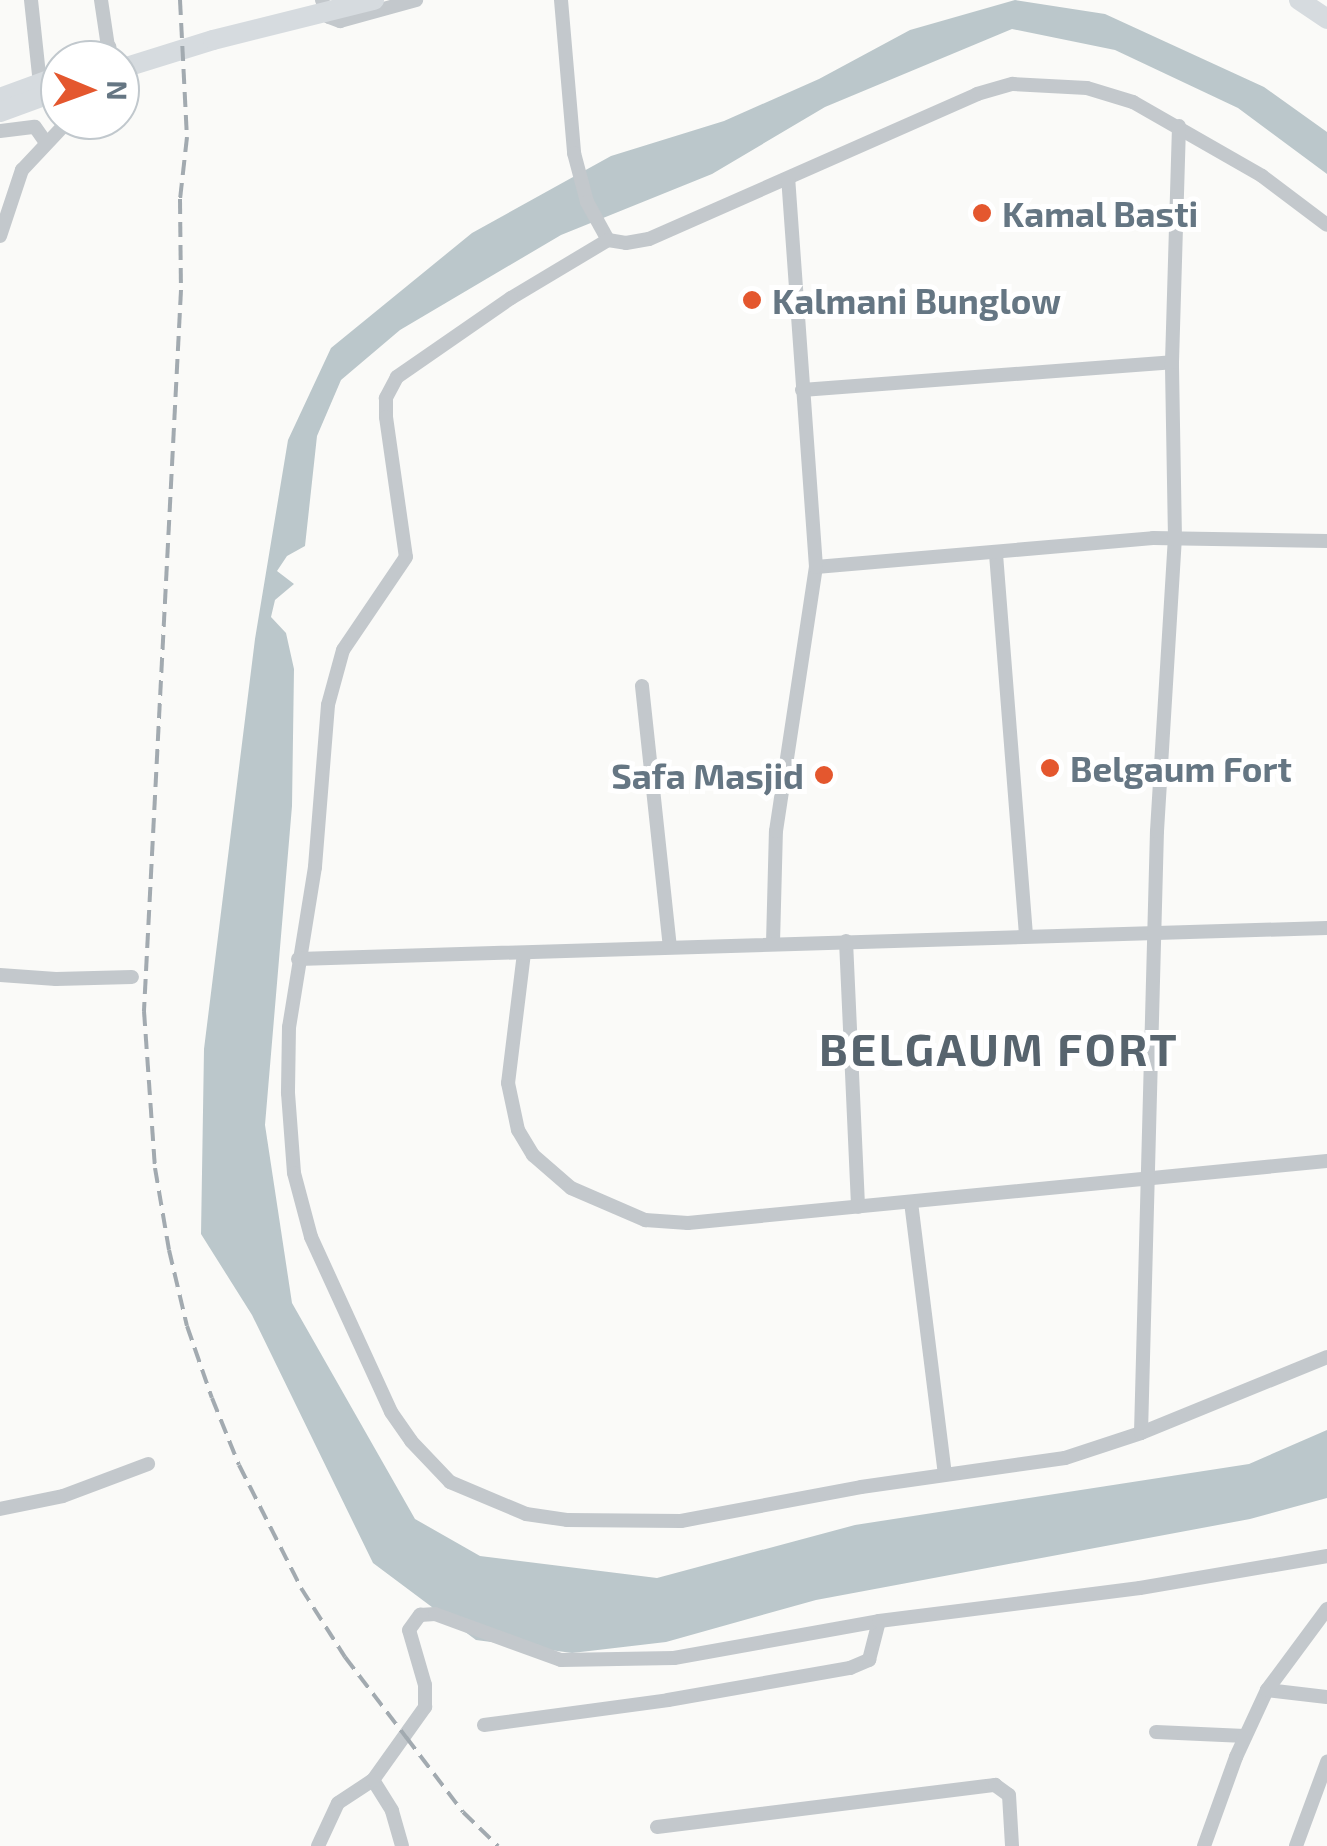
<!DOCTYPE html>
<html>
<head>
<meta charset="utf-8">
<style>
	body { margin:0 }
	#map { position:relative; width:1327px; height:1846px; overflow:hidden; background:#fafaf8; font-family:"Exo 2",sans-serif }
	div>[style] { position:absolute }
	.water>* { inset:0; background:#bbc7cb }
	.street>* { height:14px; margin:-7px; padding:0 7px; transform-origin:7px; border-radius:7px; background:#c3c8cc }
	.secondary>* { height:20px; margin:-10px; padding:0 10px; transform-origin:10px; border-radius:10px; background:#d6dbdf }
	.primary>* { height:20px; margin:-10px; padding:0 10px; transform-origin:10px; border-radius:10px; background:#d6dbdf }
	.rail>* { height:4px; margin-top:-2px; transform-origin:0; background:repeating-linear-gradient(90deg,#a2aab0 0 15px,transparent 0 23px) }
	.dots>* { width:28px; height:28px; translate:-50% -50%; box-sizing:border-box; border:5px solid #fff; border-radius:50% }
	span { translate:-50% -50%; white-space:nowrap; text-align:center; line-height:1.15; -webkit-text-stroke:10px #fff; paint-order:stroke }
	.poi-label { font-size:35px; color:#657683; font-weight:700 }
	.left { translate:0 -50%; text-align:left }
	.right { translate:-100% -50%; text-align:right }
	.district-label { font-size:45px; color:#57646e; font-weight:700; letter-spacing:2.5px }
	.north { position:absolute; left:40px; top:40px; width:100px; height:100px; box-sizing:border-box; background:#fff; border:2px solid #c1c8cd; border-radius:50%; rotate:91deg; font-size:28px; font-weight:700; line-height:40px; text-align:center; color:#657683 }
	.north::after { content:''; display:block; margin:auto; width:35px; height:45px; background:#e4572e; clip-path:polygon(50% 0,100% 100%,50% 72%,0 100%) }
</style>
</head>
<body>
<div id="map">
	<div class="water">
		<i style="clip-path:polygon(1015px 0,1105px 14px,1264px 87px,1327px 132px,1327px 174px,1238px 108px,1115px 50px,1012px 29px,825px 107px,712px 174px,561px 235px,400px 330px,341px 380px,317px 436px,305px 546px,287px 556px,277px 571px,294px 584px,275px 600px,271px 617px,286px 633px,294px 669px,292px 806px,265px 1125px,292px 1303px,415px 1519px,480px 1556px,657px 1578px,855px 1525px,1249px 1464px,1327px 1430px,1327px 1498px,1250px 1519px,816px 1600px,666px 1642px,572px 1653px,476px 1640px,373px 1563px,252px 1315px,201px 1234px,204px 1049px,255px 639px,288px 440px,331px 348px,472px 233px,611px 156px,724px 121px,819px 79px,910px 30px)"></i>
	</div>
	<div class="street">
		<i style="left:31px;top:0;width:75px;rotate:83.9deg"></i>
		<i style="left:101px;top:0;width:61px;rotate:81.5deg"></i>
		<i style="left:322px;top:0;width:18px;rotate:68deg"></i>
		<i style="left:329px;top:17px;width:12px;rotate:20deg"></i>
		<i style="left:340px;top:21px;width:79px;rotate:-15.4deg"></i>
		<i style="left:561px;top:0;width:154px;rotate:85.1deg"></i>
		<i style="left:574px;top:153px;width:51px;rotate:75.1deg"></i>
		<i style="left:587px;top:202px;width:43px;rotate:61.1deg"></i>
		<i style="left:608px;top:240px;width:18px;rotate:9deg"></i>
		<i style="left:626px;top:243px;width:23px;rotate:-10deg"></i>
		<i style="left:649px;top:239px;width:359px;rotate:-23.8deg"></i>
		<i style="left:977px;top:94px;width:37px;rotate:-16deg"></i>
		<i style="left:1013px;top:84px;width:74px;rotate:3.1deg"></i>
		<i style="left:1087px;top:88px;width:48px;rotate:16.9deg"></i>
		<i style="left:1133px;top:102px;width:149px;rotate:29.8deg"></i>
		<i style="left:1262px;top:176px;width:81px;rotate:37deg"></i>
		<i style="left:77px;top:60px;width:35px;rotate:-22deg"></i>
		<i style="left:0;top:131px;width:35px;rotate:-7deg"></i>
		<i style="left:35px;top:127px;width:19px;rotate:55deg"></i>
		<i style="left:0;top:236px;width:70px;rotate:-71.6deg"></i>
		<i style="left:22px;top:170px;width:69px;rotate:-46.8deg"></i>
		<i style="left:608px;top:240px;width:113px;rotate:149.1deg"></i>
		<i style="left:511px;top:298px;width:139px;rotate:145.3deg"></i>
		<i style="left:397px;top:377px;width:24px;rotate:118deg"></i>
		<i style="left:386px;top:398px;width:19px;rotate:90deg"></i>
		<i style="left:386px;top:417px;width:141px;rotate:81.9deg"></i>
		<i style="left:406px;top:557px;width:112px;rotate:124.1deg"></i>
		<i style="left:343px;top:650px;width:57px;rotate:105.3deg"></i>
		<i style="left:328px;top:705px;width:163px;rotate:94.6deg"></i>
		<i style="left:315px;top:867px;width:162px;rotate:99.2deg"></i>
		<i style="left:289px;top:1027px;width:66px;rotate:90.9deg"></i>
		<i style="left:288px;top:1093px;width:80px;rotate:85.7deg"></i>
		<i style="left:294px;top:1173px;width:66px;rotate:75.1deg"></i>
		<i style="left:311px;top:1237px;width:192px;rotate:65.4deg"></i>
		<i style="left:391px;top:1412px;width:35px;rotate:55deg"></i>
		<i style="left:411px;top:1441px;width:57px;rotate:46.4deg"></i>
		<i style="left:450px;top:1482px;width:82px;rotate:22.8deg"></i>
		<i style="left:526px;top:1514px;width:41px;rotate:8.3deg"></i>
		<i style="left:567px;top:1520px;width:114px;rotate:0.5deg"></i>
		<i style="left:681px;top:1521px;width:183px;rotate:-10.7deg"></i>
		<i style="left:861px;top:1487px;width:206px;rotate:-8.1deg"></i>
		<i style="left:1065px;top:1458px;width:80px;rotate:-18.2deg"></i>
		<i style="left:1141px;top:1433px;width:201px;rotate:-22.2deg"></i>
		<i style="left:802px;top:390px;width:371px;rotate:-4.3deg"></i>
		<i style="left:996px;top:554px;width:382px;rotate:85.5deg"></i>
		<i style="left:816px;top:567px;width:338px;rotate:-4.9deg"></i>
		<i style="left:1153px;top:538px;width:174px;rotate:1deg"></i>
		<i style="left:642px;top:686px;width:262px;rotate:83.9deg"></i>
		<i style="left:846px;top:941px;width:266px;rotate:87.4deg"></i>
		<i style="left:773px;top:943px;width:112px;rotate:-88.5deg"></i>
		<i style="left:776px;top:831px;width:267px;rotate:-81.4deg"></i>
		<i style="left:816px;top:567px;width:389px;rotate:-94.1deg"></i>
		<i style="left:524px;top:953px;width:131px;rotate:97deg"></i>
		<i style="left:508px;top:1083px;width:48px;rotate:78deg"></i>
		<i style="left:518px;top:1130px;width:29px;rotate:59deg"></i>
		<i style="left:533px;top:1155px;width:50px;rotate:41deg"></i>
		<i style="left:571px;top:1188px;width:81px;rotate:23.4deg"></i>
		<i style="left:645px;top:1220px;width:43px;rotate:4deg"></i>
		<i style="left:688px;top:1223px;width:642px;rotate:-5.54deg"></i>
		<i style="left:298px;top:959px;width:1029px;rotate:-1.73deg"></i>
		<i style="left:0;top:975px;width:56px;rotate:4.1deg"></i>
		<i style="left:56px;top:979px;width:76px;rotate:-1.5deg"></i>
		<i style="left:911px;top:1202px;width:274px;rotate:82.9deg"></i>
		<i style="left:1141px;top:1433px;width:602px;rotate:-88.48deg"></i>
		<i style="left:1157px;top:831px;width:293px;rotate:-86.5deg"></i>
		<i style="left:1175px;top:539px;width:177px;rotate:-91deg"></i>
		<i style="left:1172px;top:362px;width:236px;rotate:-88.3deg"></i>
		<i style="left:0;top:1509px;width:64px;rotate:-11.7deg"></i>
		<i style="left:63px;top:1496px;width:91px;rotate:-20.6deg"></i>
		<i style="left:1267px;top:1690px;width:60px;rotate:6.7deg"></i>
		<i style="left:484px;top:1725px;width:186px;rotate:-7.7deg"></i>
		<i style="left:668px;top:1700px;width:185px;rotate:-10deg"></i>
		<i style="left:850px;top:1668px;width:21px;rotate:-23deg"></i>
		<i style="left:869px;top:1660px;width:40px;rotate:-75.6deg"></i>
		<i style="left:1156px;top:1732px;width:89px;rotate:2.6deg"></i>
		<i style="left:373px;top:1780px;width:36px;rotate:58deg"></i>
		<i style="left:392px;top:1811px;width:36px;rotate:74deg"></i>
		<i style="left:657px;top:1827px;width:341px;rotate:-7.1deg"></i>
		<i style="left:995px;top:1785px;width:17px;rotate:36deg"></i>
		<i style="left:1009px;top:1795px;width:51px;rotate:86.6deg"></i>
		<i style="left:318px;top:1846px;width:47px;rotate:-65.1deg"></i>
		<i style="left:338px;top:1803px;width:42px;rotate:-33.3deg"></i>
		<i style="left:373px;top:1780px;width:90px;rotate:-54.5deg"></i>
		<i style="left:425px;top:1707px;width:22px;rotate:-90deg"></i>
		<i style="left:425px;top:1685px;width:57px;rotate:-106.2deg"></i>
		<i style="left:409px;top:1630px;width:19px;rotate:-54deg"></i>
		<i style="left:420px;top:1615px;width:15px;rotate:-4deg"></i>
		<i style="left:435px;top:1614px;width:134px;rotate:20.1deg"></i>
		<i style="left:561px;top:1660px;width:113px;rotate:-1deg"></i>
		<i style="left:674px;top:1658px;width:208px;rotate:-10.2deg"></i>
		<i style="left:879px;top:1621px;width:263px;rotate:-7.2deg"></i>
		<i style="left:1140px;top:1588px;width:190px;rotate:-9.7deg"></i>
		<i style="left:1204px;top:1846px;width:95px;rotate:-70.2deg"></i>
		<i style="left:1236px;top:1757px;width:74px;rotate:-65.2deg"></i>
		<i style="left:1267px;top:1690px;width:101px;rotate:-53.5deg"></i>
		<i style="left:1296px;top:1846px;width:90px;rotate:-69.7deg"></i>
	</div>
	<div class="secondary">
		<i style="left:1299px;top:0;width:34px;rotate:34deg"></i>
	</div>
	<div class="primary">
		<i style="left:120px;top:69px;width:97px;rotate:-17.3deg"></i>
		<i style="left:213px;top:40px;width:166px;rotate:-14deg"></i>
		<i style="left:0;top:98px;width:64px;rotate:-20.1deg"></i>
		<i style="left:0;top:112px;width:64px;rotate:-20.1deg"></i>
	</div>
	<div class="rail">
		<i style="left:180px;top:0;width:137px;rotate:87.1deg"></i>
		<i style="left:187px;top:137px;width:62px;rotate:96.4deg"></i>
		<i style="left:180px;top:199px;width:91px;rotate:89.4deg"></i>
		<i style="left:181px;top:290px;width:722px;rotate:92.94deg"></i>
		<i style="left:144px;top:1011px;width:157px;rotate:86deg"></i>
		<i style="left:155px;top:1168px;width:83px;rotate:80.3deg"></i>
		<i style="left:169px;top:1250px;width:78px;rotate:76.7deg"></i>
		<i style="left:187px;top:1326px;width:76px;rotate:70.9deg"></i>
		<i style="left:212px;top:1398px;width:72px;rotate:68.1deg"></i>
		<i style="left:239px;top:1465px;width:138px;rotate:63.2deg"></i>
		<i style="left:301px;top:1588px;width:82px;rotate:57.5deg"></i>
		<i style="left:345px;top:1657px;width:101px;rotate:52.7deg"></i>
		<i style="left:406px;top:1737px;width:94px;rotate:52.8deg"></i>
		<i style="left:463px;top:1812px;width:49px;rotate:44.2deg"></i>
	</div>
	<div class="dots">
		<i style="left:982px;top:213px;background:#e4572e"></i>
		<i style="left:752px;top:300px;background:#e4572e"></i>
		<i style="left:1050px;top:768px;background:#e4572e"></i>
		<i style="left:824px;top:775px;background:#e4572e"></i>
	</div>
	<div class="poi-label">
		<span class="left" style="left:1002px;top:213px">Kamal Basti</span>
		<span class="left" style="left:772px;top:300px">Kalmani Bunglow</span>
		<span class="left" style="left:1070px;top:768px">Belgaum Fort</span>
		<span class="right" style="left:804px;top:775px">Safa Masjid</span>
	</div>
	<div class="district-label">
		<span style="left:999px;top:1049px">BELGAUM FORT</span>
	</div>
	<div class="north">N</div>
</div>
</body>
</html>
